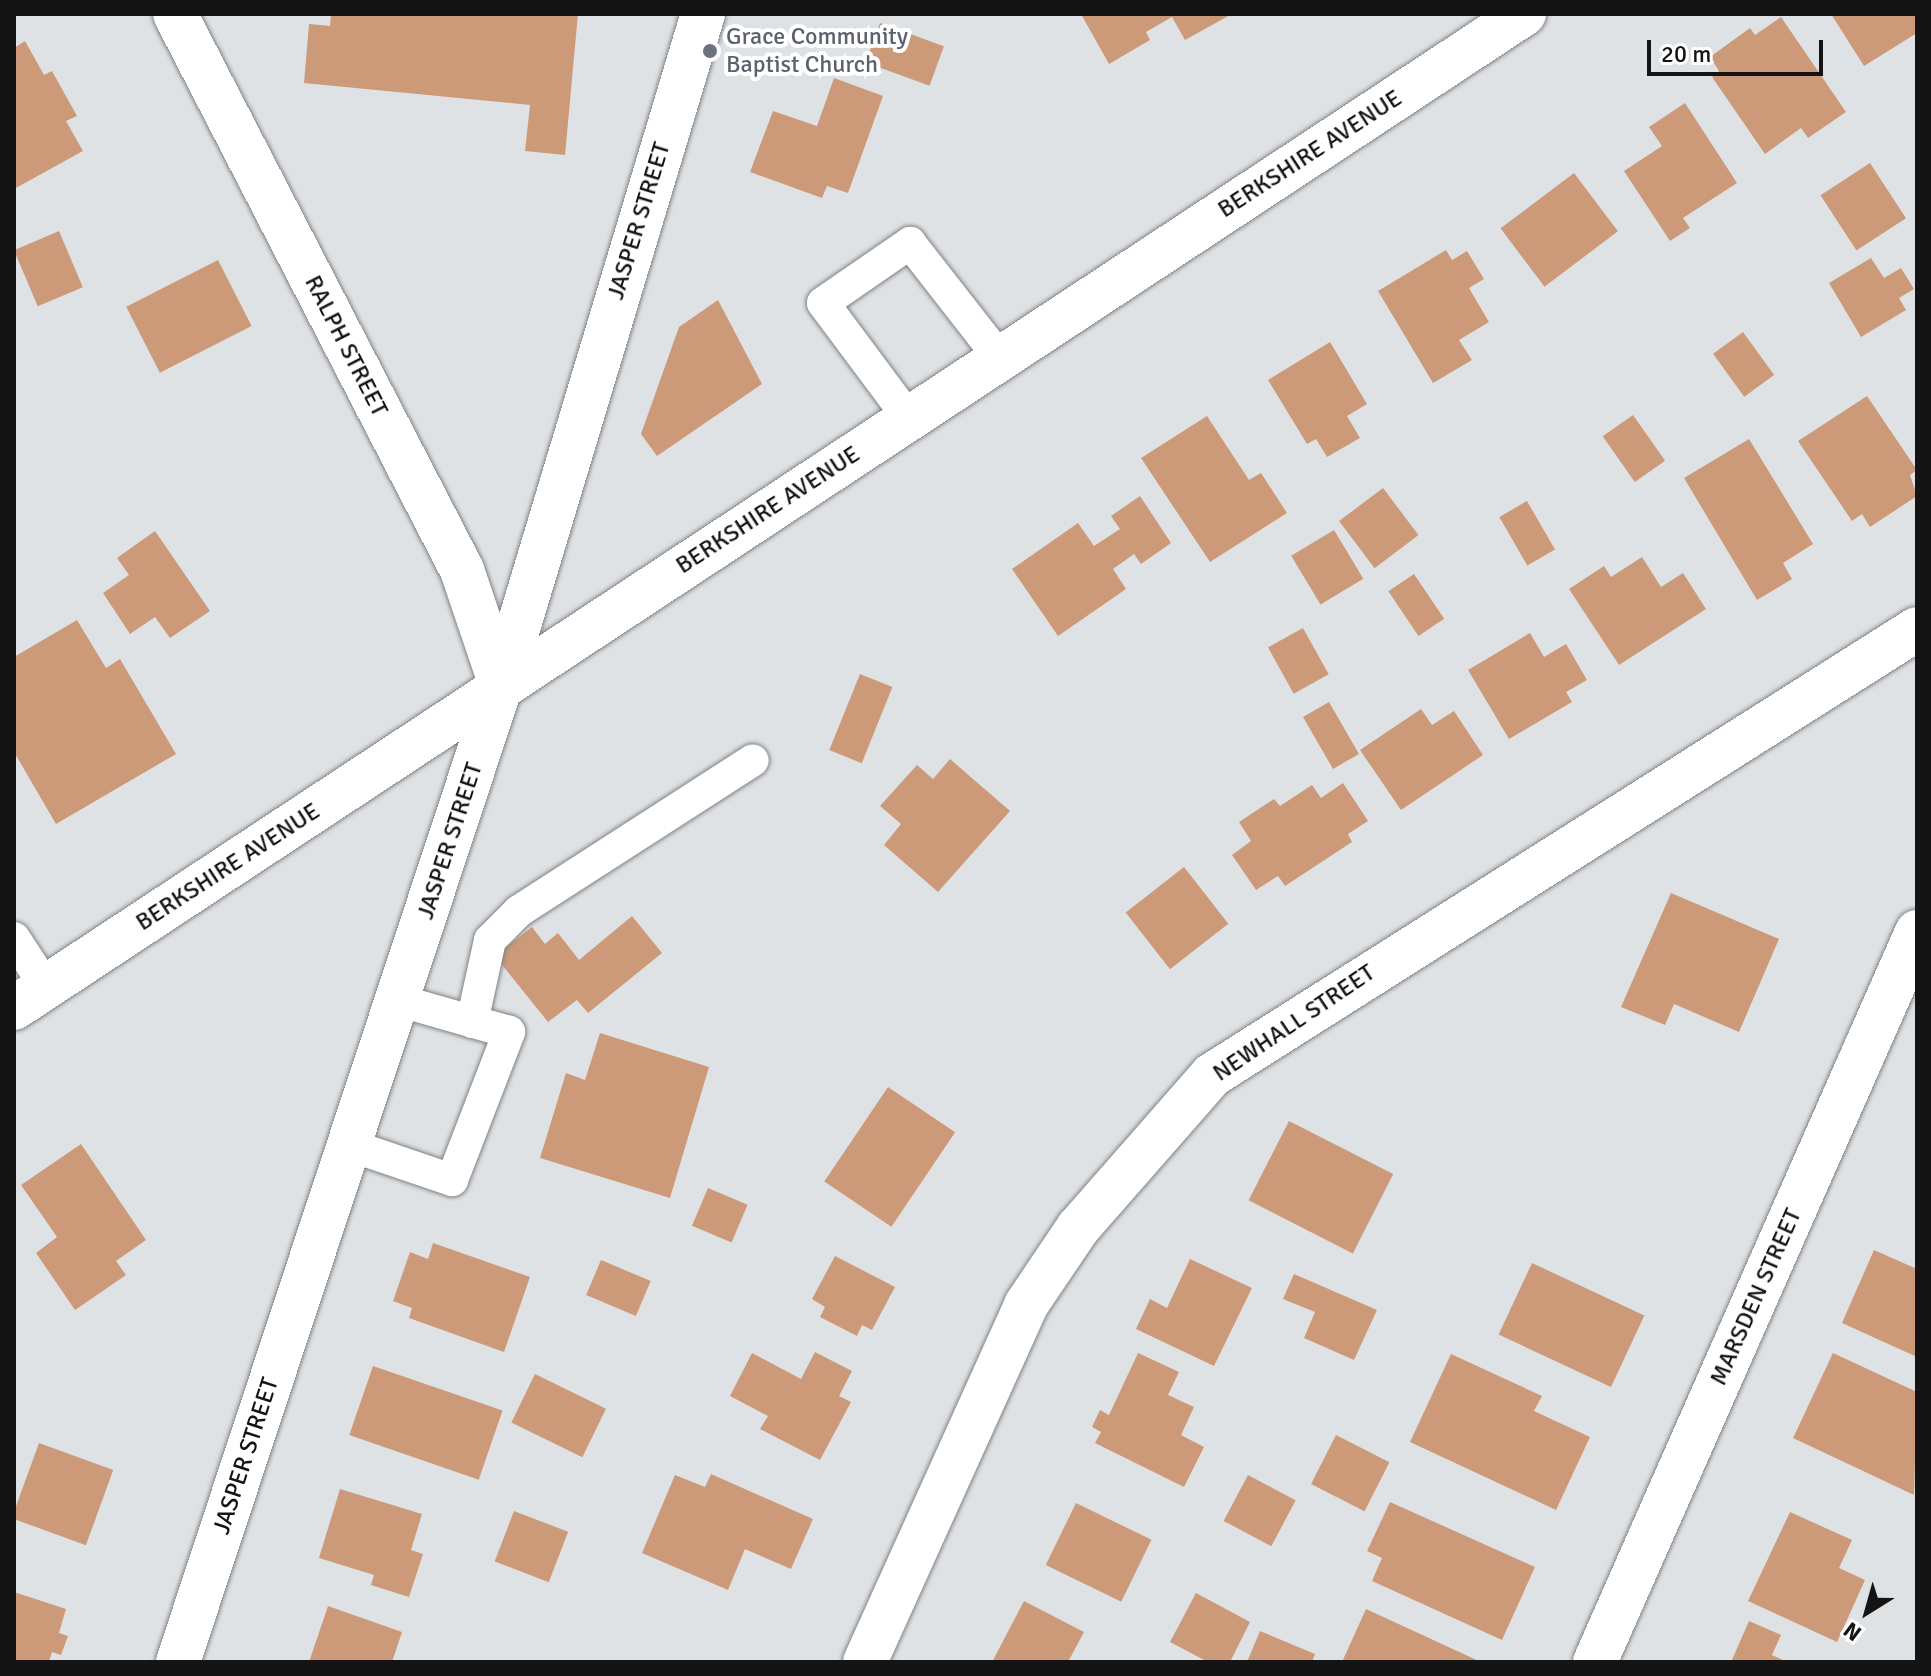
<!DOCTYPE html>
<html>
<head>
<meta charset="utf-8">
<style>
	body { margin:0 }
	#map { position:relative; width:1931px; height:1676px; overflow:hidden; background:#dfe2e5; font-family:Signika,sans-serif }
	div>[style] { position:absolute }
	.building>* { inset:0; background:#cd9a79; transform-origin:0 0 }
	.roads { filter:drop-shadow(0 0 2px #808285) drop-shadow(0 0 2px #808285) }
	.lane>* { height:32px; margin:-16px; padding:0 16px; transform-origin:16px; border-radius:16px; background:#fff }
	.street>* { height:44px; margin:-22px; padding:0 22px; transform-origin:22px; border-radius:22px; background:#fff }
	.secondary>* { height:44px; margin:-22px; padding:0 22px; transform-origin:22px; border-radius:22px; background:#fff }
	.dots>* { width:22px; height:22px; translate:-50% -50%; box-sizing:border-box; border:4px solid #fff; border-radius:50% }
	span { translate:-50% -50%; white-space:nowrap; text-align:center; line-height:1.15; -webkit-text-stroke:8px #fff; paint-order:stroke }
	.worship-label { font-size:24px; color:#5b616d }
	.left { translate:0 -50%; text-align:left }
	.street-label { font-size:24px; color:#141415 }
	.frame { position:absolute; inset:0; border:16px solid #141415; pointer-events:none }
	.north { position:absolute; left:1827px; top:1572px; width:80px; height:80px; -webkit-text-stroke:6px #fff; paint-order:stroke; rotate:217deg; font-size:22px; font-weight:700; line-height:32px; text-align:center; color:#141415 }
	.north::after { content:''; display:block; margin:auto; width:28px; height:36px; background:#141415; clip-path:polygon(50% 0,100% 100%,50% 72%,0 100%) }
	.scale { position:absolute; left:1647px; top:40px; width:176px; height:36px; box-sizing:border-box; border:4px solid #141415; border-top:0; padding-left:10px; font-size:24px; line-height:28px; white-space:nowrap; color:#141415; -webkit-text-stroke:6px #fff; paint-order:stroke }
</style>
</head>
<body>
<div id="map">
	<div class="building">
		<i style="clip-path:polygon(331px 14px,578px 14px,565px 155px,525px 151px,530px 105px,304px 83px,309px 24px,330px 26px)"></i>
		<i style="clip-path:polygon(1081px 14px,1232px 14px,1185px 40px,1172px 17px,1146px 32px,1150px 40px,1109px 64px)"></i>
		<i style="clip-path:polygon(1831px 14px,1917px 14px,1917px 33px,1864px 66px)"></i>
		<i style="clip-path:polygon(1781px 17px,1846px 112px,1808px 138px,1801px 128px,1765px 154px,1712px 77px,1719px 71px,1710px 57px,1750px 28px,1755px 35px)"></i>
		<i style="left:880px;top:23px;width:68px;height:42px;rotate:20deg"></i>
		<i style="clip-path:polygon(25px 41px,44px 75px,52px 71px,77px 116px,66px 121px,83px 151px,14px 189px,14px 48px)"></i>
		<i style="clip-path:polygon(834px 78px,883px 96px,848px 193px,827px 186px,822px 198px,750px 172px,773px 111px,817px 126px)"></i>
		<i style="clip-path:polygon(1685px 103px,1737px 183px,1683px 218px,1690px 228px,1670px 241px,1624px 171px,1662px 146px,1649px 127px)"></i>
		<i style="left:1870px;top:163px;width:66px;height:59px;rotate:57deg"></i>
		<i style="left:1574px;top:173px;width:73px;height:92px;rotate:53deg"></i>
		<i style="left:59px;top:231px;width:61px;height:49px;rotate:67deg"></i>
		<i style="clip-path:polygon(1446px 250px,1452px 260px,1467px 251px,1484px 279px,1469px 288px,1489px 322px,1459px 340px,1472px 360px,1433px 383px,1378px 291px)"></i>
		<i style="clip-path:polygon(1871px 258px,1884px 278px,1901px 268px,1914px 289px,1899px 298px,1906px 310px,1861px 337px,1829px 283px)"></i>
		<i style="left:218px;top:260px;width:74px;height:103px;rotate:63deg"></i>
		<i style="clip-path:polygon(718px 300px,762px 384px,657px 456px,641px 434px,679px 327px)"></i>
		<i style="left:1743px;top:332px;width:53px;height:37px;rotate:54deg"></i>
		<i style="clip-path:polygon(1330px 342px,1367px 404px,1347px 416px,1360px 438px,1327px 457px,1316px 439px,1307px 444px,1268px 380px)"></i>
		<i style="clip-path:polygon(1867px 396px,1917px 470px,1910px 475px,1917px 496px,1870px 527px,1862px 514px,1852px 521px,1798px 441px)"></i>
		<i style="left:1633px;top:415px;width:56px;height:37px;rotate:55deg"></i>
		<i style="clip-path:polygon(1207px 416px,1249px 480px,1261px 473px,1287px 513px,1210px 562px,1141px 458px)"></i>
		<i style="clip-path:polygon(1749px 439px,1813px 544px,1783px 563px,1792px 579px,1757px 600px,1684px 478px)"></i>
		<i style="left:1383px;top:488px;width:59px;height:55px;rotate:53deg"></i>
		<i style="clip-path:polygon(1140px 496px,1171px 543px,1141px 564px,1134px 554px,1113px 569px,1126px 589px,1058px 636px,1012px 569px,1078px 523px,1094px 546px,1120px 529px,1111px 516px)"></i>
		<i style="left:1527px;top:501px;width:56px;height:32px;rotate:60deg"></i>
		<i style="left:1334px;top:530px;width:57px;height:50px;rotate:59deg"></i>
		<i style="clip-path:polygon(155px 531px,210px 611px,170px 638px,155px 617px,130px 634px,103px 593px,129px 575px,117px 558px)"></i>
		<i style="clip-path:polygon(1642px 557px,1661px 587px,1683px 573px,1706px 609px,1619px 665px,1569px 589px,1604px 566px,1611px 577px)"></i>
		<i style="left:1414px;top:574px;width:54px;height:31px;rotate:56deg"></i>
		<i style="clip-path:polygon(77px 620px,106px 668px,120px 659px,176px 754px,56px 824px,14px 752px,14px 657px)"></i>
		<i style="left:1303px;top:628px;width:53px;height:40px;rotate:61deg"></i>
		<i style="clip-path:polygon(1530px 633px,1544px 657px,1566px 644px,1587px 680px,1566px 692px,1572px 702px,1509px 739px,1468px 670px)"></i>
		<i style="left:860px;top:674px;width:35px;height:82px;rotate:22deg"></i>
		<i style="left:1329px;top:702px;width:60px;height:30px;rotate:60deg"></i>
		<i style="clip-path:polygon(1421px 709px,1432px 725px,1454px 711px,1483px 755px,1401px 810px,1360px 750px)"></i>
		<i style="clip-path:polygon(950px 759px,1010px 811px,938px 892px,884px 845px,901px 824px,880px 806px,917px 765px,933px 779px)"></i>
		<i style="clip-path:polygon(1343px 783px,1368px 821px,1348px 834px,1352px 842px,1285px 886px,1278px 876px,1256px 890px,1232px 855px,1251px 841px,1239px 822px,1274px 799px,1280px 806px,1312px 785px,1321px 798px)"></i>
		<i style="left:1184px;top:867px;width:72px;height:74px;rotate:52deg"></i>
		<i style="clip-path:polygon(1671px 893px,1779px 939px,1739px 1032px,1674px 1004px,1665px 1025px,1621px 1007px)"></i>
		<i style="clip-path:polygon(632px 916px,662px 953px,588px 1013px,577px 1000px,548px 1022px,495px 956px,532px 927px,545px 944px,558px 933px,579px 960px)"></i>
		<i style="clip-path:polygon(600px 1033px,709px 1067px,670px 1198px,540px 1158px,566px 1073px,585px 1080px)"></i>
		<i style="left:888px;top:1087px;width:81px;height:114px;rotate:34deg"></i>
		<i style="left:1289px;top:1121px;width:117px;height:89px;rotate:27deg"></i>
		<i style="clip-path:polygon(81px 1144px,146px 1240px,116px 1261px,126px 1275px,75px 1310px,36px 1253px,57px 1237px,21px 1185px)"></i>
		<i style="left:708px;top:1188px;width:43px;height:41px;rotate:23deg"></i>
		<i style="clip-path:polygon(433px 1243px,530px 1277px,504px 1352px,409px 1318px,412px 1308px,393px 1301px,410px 1252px,428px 1259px)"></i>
		<i style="clip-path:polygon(1874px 1250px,1917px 1269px,1917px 1357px,1842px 1323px)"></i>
		<i style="clip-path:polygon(835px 1256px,895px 1287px,872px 1330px,862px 1325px,857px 1336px,820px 1317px,825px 1307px,812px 1299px)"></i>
		<i style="clip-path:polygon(1190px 1259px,1252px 1288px,1214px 1366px,1136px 1329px,1150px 1299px,1167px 1308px)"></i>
		<i style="left:601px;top:1260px;width:54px;height:38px;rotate:23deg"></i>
		<i style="left:1532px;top:1263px;width:124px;height:79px;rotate:25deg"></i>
		<i style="clip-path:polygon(1294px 1274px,1377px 1310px,1354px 1360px,1304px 1338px,1315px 1312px,1283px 1299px)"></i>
		<i style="clip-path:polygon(815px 1352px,852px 1371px,839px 1396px,851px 1402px,820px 1460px,760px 1429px,768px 1416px,730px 1396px,752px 1353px,801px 1379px)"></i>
		<i style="clip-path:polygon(1138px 1353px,1179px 1372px,1168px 1395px,1194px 1407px,1181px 1435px,1204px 1447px,1184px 1487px,1095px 1443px,1101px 1432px,1092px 1427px,1100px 1410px,1109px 1415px)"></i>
		<i style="clip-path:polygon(1833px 1353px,1917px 1392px,1914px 1495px,1793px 1438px)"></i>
		<i style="clip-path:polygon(1451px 1354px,1542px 1396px,1534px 1411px,1590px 1437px,1556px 1510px,1410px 1442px)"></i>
		<i style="left:373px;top:1366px;width:137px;height:73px;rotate:19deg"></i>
		<i style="left:535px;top:1374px;width:79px;height:54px;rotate:26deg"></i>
		<i style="left:1336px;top:1435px;width:60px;height:55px;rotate:27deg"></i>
		<i style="left:39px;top:1443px;width:79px;height:80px;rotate:20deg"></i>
		<i style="clip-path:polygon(711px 1474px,813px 1519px,791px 1569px,745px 1549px,728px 1590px,642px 1553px,675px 1475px,705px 1487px)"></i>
		<i style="left:1248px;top:1475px;width:54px;height:52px;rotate:28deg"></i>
		<i style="clip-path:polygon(340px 1489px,422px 1514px,411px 1550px,423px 1554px,409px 1597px,371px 1585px,374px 1575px,319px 1558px)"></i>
		<i style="clip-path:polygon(1390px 1502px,1535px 1567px,1502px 1640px,1372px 1581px,1382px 1558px,1367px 1551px)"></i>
		<i style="left:1076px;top:1503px;width:84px;height:69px;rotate:26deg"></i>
		<i style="left:514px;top:1511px;width:58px;height:54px;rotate:21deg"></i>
		<i style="clip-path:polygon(1790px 1512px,1852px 1540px,1839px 1568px,1865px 1580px,1837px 1642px,1748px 1601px)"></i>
		<i style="clip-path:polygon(14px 1592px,66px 1609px,59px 1633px,68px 1636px,61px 1655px,52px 1652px,49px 1662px,14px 1662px)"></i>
		<i style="clip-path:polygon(1196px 1593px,1250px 1622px,1230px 1662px,1208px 1662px,1170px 1642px)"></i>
		<i style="clip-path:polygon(1024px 1601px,1084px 1632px,1068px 1662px,992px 1662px)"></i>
		<i style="clip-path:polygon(328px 1606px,402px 1632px,392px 1662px,309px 1662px)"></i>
		<i style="clip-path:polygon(1366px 1609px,1481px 1662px,1342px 1662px)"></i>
		<i style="clip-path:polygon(1749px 1621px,1781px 1635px,1772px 1655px,1787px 1662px,1731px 1662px)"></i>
		<i style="clip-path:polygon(1260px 1631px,1315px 1654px,1312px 1662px,1247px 1662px)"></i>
	</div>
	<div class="roads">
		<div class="lane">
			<i style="left:908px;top:417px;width:142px;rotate:-126.7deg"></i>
			<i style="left:823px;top:303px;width:106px;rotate:-34.6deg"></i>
			<i style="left:910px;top:243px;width:146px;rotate:52deg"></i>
			<i style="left:14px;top:938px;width:59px;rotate:56.9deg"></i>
			<i style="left:472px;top:1022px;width:84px;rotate:-77.6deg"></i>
			<i style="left:490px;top:940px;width:41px;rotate:-45deg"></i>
			<i style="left:519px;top:911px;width:278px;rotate:-32.8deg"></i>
			<i style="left:349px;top:1145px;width:109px;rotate:18.8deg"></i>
			<i style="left:452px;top:1180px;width:159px;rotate:-68.9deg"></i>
			<i style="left:509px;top:1032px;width:116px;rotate:-164.1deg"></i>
		</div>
		<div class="street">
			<i style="left:175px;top:14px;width:626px;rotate:62.7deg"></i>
			<i style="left:462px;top:570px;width:121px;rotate:71.3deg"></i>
			<i style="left:865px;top:1662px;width:392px;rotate:-65.7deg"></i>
			<i style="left:1026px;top:1305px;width:93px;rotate:-56deg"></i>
			<i style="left:1078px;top:1228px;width:203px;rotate:-48.8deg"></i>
			<i style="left:1212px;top:1075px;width:834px;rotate:-32.32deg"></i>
			<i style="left:1595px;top:1662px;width:798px;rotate:-66.2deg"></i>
		</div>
		<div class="secondary">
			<i style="left:14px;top:1008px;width:1808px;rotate:-33.36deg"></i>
			<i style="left:178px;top:1662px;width:1029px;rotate:-71.71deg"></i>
			<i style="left:501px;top:685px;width:701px;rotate:-73.25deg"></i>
		</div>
	</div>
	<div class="dots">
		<i style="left:710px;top:51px;background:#6b7280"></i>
	</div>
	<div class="worship-label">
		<span class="left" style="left:726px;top:51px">Grace Community<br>Baptist Church</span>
	</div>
	<div class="street-label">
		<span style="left:1310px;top:154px;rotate:-33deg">BERKSHIRE AVENUE</span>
		<span style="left:639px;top:221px;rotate:-73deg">JASPER STREET</span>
		<span style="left:346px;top:346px;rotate:63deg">RALPH STREET</span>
		<span style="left:768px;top:510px;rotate:-33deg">BERKSHIRE AVENUE</span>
		<span style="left:450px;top:841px;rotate:-72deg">JASPER STREET</span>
		<span style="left:228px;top:867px;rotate:-33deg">BERKSHIRE AVENUE</span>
		<span style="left:1294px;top:1023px;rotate:-34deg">NEWHALL STREET</span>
		<span style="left:1756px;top:1297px;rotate:-66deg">MARSDEN STREET</span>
		<span style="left:246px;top:1456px;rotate:-72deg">JASPER STREET</span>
	</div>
	<div class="frame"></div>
	<div class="north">N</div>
	<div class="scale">20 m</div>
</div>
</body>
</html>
